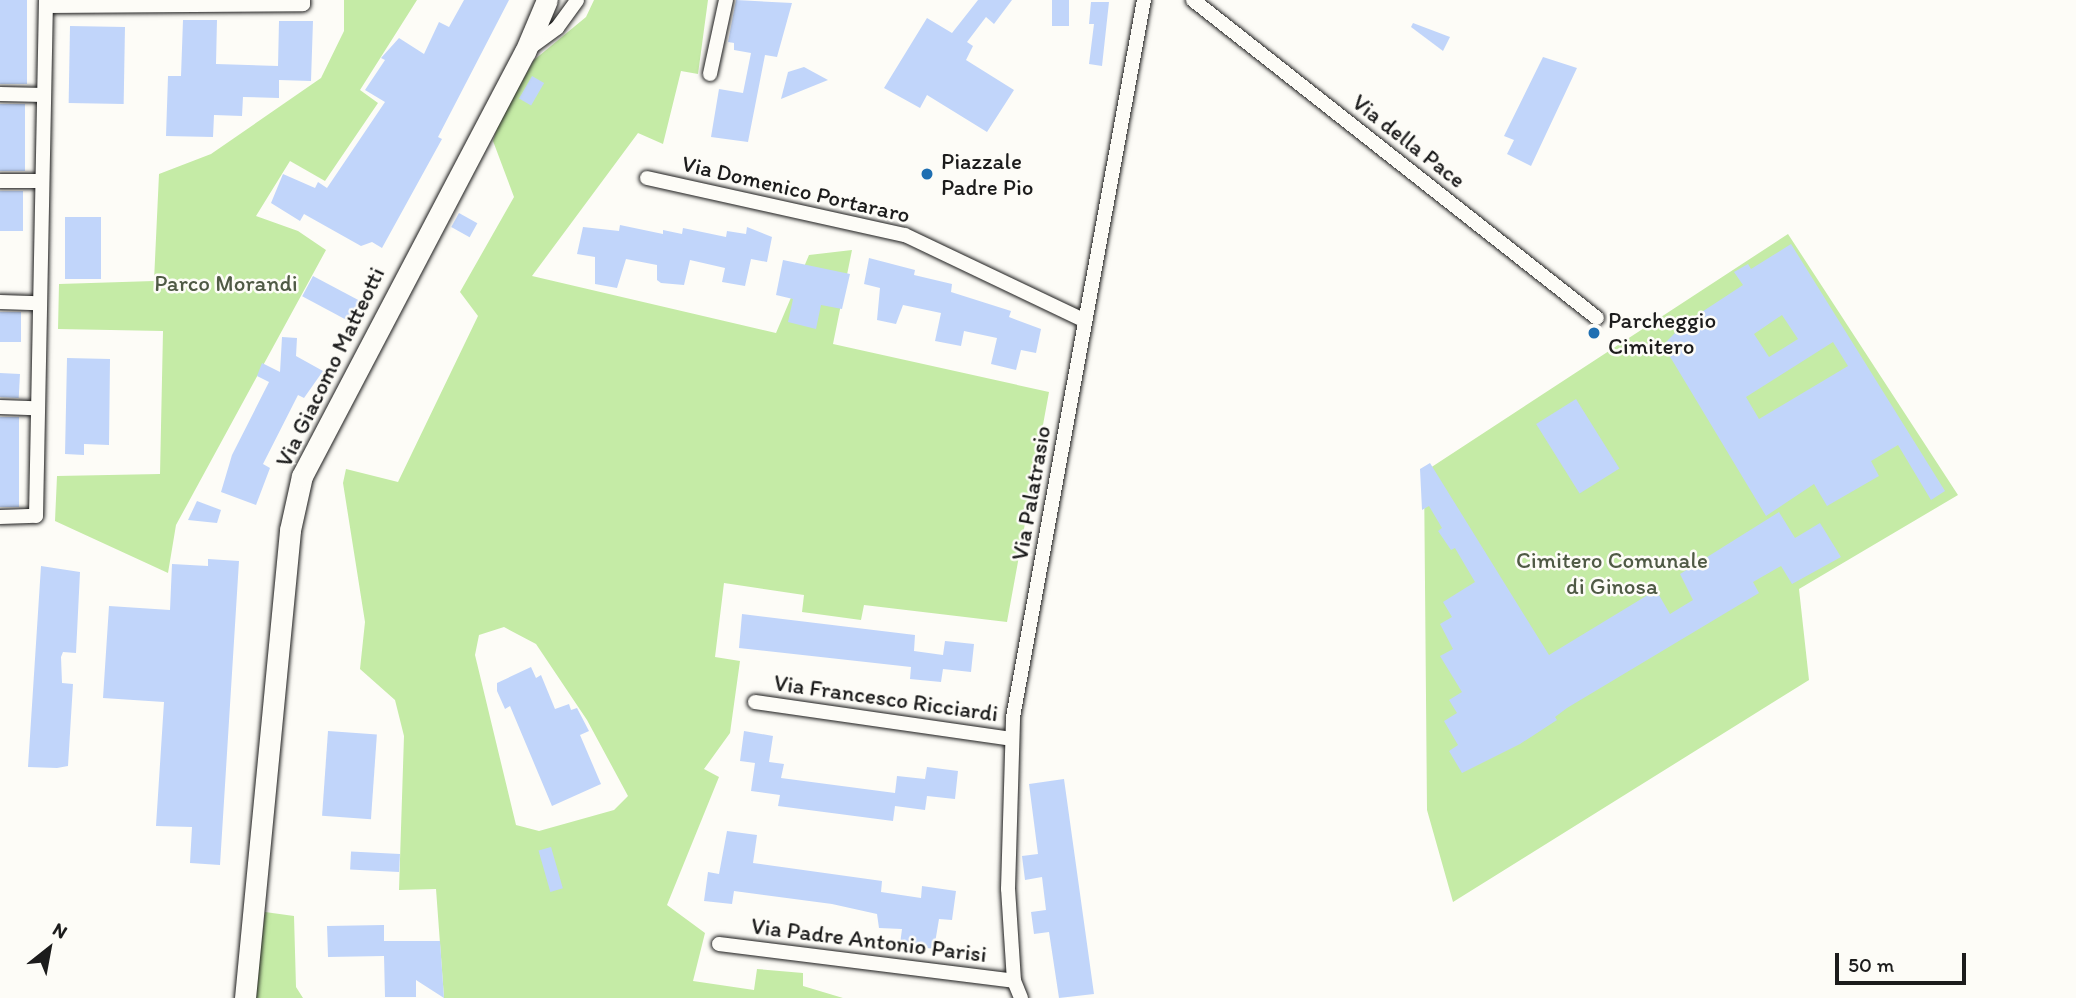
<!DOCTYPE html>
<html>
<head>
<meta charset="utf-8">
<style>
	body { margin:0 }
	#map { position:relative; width:2076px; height:998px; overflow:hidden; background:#fdfcf7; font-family:Itim,sans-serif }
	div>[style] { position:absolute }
	.green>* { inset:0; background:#c5eba6 }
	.building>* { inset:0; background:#c1d5fa; transform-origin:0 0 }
	.roads { filter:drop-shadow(0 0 2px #1c1c1c) drop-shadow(0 0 2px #1c1c1c) }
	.street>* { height:14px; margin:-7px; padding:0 7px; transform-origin:7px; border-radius:7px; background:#fdfcf7 }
	.secondary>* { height:21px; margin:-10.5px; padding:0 10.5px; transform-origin:10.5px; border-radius:10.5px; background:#fdfcf7 }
	.dots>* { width:19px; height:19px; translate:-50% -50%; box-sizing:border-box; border:4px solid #fdfcf7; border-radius:50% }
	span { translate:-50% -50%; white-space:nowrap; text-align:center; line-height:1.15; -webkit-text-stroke:5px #fdfcf7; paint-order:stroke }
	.street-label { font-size:23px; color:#1c1c1c }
	.poi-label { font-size:23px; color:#1c1c1c }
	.left { translate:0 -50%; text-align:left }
	.park-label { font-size:23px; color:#4f5a45 }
	.north { position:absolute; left:14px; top:914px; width:70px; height:70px; -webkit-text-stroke:5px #fdfcf7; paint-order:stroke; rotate:31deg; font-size:19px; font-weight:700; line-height:28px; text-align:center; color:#1c1c1c }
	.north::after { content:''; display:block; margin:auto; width:24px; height:32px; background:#1c1c1c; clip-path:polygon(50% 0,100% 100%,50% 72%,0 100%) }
	.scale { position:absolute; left:1835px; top:953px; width:131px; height:32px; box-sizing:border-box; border:4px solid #1c1c1c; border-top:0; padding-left:9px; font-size:21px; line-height:24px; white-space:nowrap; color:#1c1c1c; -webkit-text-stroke:5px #fdfcf7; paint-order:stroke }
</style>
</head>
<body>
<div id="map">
	<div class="green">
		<i style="clip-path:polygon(344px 0,417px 0,360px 90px,378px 103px,325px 181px,290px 161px,256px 216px,298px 231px,326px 250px,176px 525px,168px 573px,55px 521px,57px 476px,160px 474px,163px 331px,58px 329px,59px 284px,154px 281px,159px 174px,211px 154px,321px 78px,344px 31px)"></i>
		<i style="clip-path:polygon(evenodd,594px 0,708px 0,698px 74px,681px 71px,663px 144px,638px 133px,532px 276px,776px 333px,809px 255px,852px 250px,833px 344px,1049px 392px,1007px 622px,864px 605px,861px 620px,802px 612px,804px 595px,724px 583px,715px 657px,740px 661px,730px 733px,704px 769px,719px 777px,667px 905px,705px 933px,693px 981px,754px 990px,757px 969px,803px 973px,803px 986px,843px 998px,444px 998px,436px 889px,399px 890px,404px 736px,395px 700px,360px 669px,365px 622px,343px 483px,346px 469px,398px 482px,478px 316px,460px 292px,514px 197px,493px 141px,498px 125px,534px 60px,586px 17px,594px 0,504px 627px,536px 644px,587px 720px,628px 796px,614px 810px,539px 831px,516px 825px,475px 655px,479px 635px,504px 627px)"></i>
		<i style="clip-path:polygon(1788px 234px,1958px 495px,1799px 589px,1809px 680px,1453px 902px,1427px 810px,1424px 472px)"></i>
		<i style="clip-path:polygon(265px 912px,294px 916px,296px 987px,303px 998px,255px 998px)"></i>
	</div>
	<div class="building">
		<i style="left:0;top:0;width:27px;height:84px"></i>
		<i style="clip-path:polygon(464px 0,509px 0,438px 137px,442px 139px,382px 248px,372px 242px,361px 246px,304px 214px,300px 221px,271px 203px,283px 174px,315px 188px,318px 182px,327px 188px,385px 102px,365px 90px,385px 60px,381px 58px,399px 38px,424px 54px,439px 22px,449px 27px)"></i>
		<i style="clip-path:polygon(736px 0,792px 3px,777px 57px,765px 55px,748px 142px,711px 137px,719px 89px,743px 93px,751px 53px,734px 50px,734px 43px,728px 42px)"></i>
		<i style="clip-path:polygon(978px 0,1012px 0,994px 24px,986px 17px,967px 42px,973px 46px,966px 60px,1014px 90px,987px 132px,927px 95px,920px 108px,884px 88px,927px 18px,952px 33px)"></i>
		<i style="left:1052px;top:0;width:17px;height:26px"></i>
		<i style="clip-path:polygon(1091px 2px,1109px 2px,1102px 66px,1089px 64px,1094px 24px,1089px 24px)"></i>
		<i style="clip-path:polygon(183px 20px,217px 20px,216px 64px,278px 66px,279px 21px,313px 21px,311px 81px,279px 80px,279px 98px,243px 97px,242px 116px,214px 115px,213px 137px,166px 136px,168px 76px,181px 76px)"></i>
		<i style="clip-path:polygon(1413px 23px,1450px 37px,1443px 51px,1411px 27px)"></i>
		<i style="left:70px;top:26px;width:55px;height:77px;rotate:1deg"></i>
		<i style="clip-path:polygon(1543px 57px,1577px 68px,1531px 166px,1507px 154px,1514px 140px,1504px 136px)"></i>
		<i style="clip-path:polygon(804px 67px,828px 80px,781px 99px,788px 72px)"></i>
		<i style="left:532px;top:76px;width:14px;height:26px;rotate:30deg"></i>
		<i style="left:0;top:104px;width:25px;height:67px"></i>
		<i style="left:0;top:191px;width:23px;height:40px"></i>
		<i style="left:459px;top:213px;width:21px;height:16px;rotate:29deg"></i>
		<i style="left:65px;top:217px;width:36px;height:62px"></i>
		<i style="clip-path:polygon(620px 225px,663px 234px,663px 230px,682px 234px,683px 228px,726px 237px,727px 231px,746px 234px,747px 227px,772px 237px,767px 262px,751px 259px,745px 286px,722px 282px,725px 268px,690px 260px,684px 285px,661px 283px,657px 280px,657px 265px,626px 259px,617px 288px,595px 284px,595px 257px,577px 254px,583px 227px,619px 231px)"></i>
		<i style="clip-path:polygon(evenodd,1791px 244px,1945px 491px,1931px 500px,1898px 445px,1871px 461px,1879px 476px,1827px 506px,1814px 484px,1766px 516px,1663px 345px,1685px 323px,1743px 285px,1734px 272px,1748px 264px,1751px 269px,1791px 244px,1782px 315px,1798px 339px,1769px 357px,1754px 334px,1782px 315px,1791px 244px,1833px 342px,1848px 366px,1759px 419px,1746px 397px,1833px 342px)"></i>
		<i style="clip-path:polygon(869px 258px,915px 270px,914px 275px,952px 284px,951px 292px,1011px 311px,1009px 317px,1041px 329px,1036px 353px,1021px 350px,1016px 370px,991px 364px,997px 338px,964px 331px,961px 346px,935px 341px,941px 313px,903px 305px,896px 324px,877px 320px,880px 288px,864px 284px)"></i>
		<i style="clip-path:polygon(783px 260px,850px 274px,842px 309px,821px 305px,816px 329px,788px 322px,793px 299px,776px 295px)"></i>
		<i style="left:313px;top:276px;width:55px;height:23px;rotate:28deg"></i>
		<i style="left:0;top:312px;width:21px;height:30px"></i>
		<i style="clip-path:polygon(282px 337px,297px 338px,296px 356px,323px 371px,304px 398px,298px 395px,263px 464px,270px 468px,256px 505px,221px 492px,232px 455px,269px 382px,257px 376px,262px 363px,280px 372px)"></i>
		<i style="clip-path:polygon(67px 358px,110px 359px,109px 445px,84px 444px,84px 455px,65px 454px)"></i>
		<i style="left:0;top:373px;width:20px;height:24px;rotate:3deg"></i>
		<i style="left:1576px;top:399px;width:82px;height:47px;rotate:58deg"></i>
		<i style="left:0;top:417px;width:19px;height:90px"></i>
		<i style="clip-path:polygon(1430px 463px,1549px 655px,1656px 590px,1670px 614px,1693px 600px,1680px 574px,1779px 512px,1795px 538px,1820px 523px,1841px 557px,1792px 584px,1781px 566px,1753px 582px,1759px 593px,1567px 708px,1555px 717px,1557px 720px,1520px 744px,1462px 773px,1449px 751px,1458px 745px,1444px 721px,1457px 713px,1449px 700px,1462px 692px,1440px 656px,1453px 649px,1440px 624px,1452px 617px,1443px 602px,1475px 582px,1455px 548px,1451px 550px,1438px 531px,1442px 528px,1429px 506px,1422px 510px,1420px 469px)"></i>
		<i style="clip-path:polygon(197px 501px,221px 510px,217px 523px,188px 520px)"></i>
		<i style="clip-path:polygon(208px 559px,239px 561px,220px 865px,190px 863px,192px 827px,156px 826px,164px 702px,103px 698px,109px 606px,170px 610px,172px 564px,208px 566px)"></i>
		<i style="clip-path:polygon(41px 566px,80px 572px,76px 653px,63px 652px,61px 657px,62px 683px,73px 684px,68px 766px,57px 768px,28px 767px)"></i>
		<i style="clip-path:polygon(742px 614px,915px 635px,914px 651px,943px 655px,945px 641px,974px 644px,971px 672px,943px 669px,941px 682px,910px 679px,911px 667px,739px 648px)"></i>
		<i style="clip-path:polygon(531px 667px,536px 678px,541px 675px,555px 709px,569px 704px,571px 710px,577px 708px,589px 731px,580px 735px,601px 784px,552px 806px,510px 706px,505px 709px,497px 691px,497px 683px)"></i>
		<i style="left:328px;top:731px;width:49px;height:85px;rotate:4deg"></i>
		<i style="clip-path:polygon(744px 731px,773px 736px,769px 762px,784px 764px,781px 778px,895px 793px,897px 776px,925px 779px,927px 767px,958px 771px,955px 799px,927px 796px,925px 810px,895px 806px,893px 821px,778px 806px,780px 795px,751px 791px,755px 763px,740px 761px)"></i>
		<i style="clip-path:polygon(1064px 779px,1094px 994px,1059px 998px,1049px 932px,1034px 934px,1031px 912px,1046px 910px,1042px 877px,1025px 880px,1022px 856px,1038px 854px,1029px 784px)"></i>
		<i style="clip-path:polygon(727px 831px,757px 835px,753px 863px,882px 881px,881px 892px,921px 898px,922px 886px,956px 891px,952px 920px,939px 919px,934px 949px,900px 944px,902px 929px,879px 928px,877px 914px,832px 904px,734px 891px,732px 904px,704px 901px,708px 872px,719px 874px)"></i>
		<i style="left:551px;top:847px;width:43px;height:13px;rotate:74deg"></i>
		<i style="left:400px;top:854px;width:18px;height:49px;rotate:93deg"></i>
		<i style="clip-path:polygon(384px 925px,384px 941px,440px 941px,444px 998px,416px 980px,416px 997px,385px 997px,384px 956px,328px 957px,327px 926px)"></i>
	</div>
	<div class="roads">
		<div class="street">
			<i style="left:1193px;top:0;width:514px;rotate:38.21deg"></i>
			<i style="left:46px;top:6px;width:257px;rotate:-0.4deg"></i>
			<i style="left:303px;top:4px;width:4px;rotate:-90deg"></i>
			<i style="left:528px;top:49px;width:36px;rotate:-36deg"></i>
			<i style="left:557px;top:28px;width:34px;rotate:-54deg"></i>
			<i style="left:710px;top:74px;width:76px;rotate:-77.8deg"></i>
			<i style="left:0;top:94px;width:44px;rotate:1.3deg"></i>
			<i style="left:647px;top:178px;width:264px;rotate:12.5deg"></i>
			<i style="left:905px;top:235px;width:199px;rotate:25.5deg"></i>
			<i style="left:0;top:181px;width:41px"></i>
			<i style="left:0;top:302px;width:38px;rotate:2deg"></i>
			<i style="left:0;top:407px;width:35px;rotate:2deg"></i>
			<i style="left:0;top:517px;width:36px;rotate:-2deg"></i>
			<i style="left:36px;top:516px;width:516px;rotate:-88.89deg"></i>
			<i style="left:755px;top:702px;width:259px;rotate:8.2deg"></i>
			<i style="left:719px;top:944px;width:297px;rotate:7.1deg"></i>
			<i style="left:1021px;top:998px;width:18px;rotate:-112deg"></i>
			<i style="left:1014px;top:981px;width:92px;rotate:-93.7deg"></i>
			<i style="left:1008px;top:889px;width:172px;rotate:-88.3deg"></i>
			<i style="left:1013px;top:717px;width:729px;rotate:-79.65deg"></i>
		</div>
		<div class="secondary">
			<i style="left:245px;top:998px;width:470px;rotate:-84.5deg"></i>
			<i style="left:290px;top:530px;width:55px;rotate:-77.5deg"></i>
			<i style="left:302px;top:476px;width:479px;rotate:-62.3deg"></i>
			<i style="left:525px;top:52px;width:56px;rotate:-67.1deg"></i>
		</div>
	</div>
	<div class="dots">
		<i style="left:927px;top:174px;background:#1f6fb2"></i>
		<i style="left:1594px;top:333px;background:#1f6fb2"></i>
	</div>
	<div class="street-label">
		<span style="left:1409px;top:141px;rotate:38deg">Via della Pace</span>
		<span style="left:796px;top:189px;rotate:13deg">Via Domenico Portararo</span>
		<span style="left:330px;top:367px;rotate:-64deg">Via Giacomo Matteotti</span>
		<span style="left:1031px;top:493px;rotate:-80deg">Via Palatrasio</span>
		<span style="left:886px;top:698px;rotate:8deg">Via Francesco Ricciardi</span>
		<span style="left:869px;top:940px;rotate:7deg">Via Padre Antonio Parisi</span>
	</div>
	<div class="poi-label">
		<span class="left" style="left:941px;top:174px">Piazzale<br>Padre Pio</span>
		<span class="left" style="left:1608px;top:333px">Parcheggio<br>Cimitero</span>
	</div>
	<div class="park-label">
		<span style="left:226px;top:283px">Parco Morandi</span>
		<span style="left:1612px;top:573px">Cimitero Comunale<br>di Ginosa</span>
	</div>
	<div class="north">N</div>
	<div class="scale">50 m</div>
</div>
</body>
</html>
